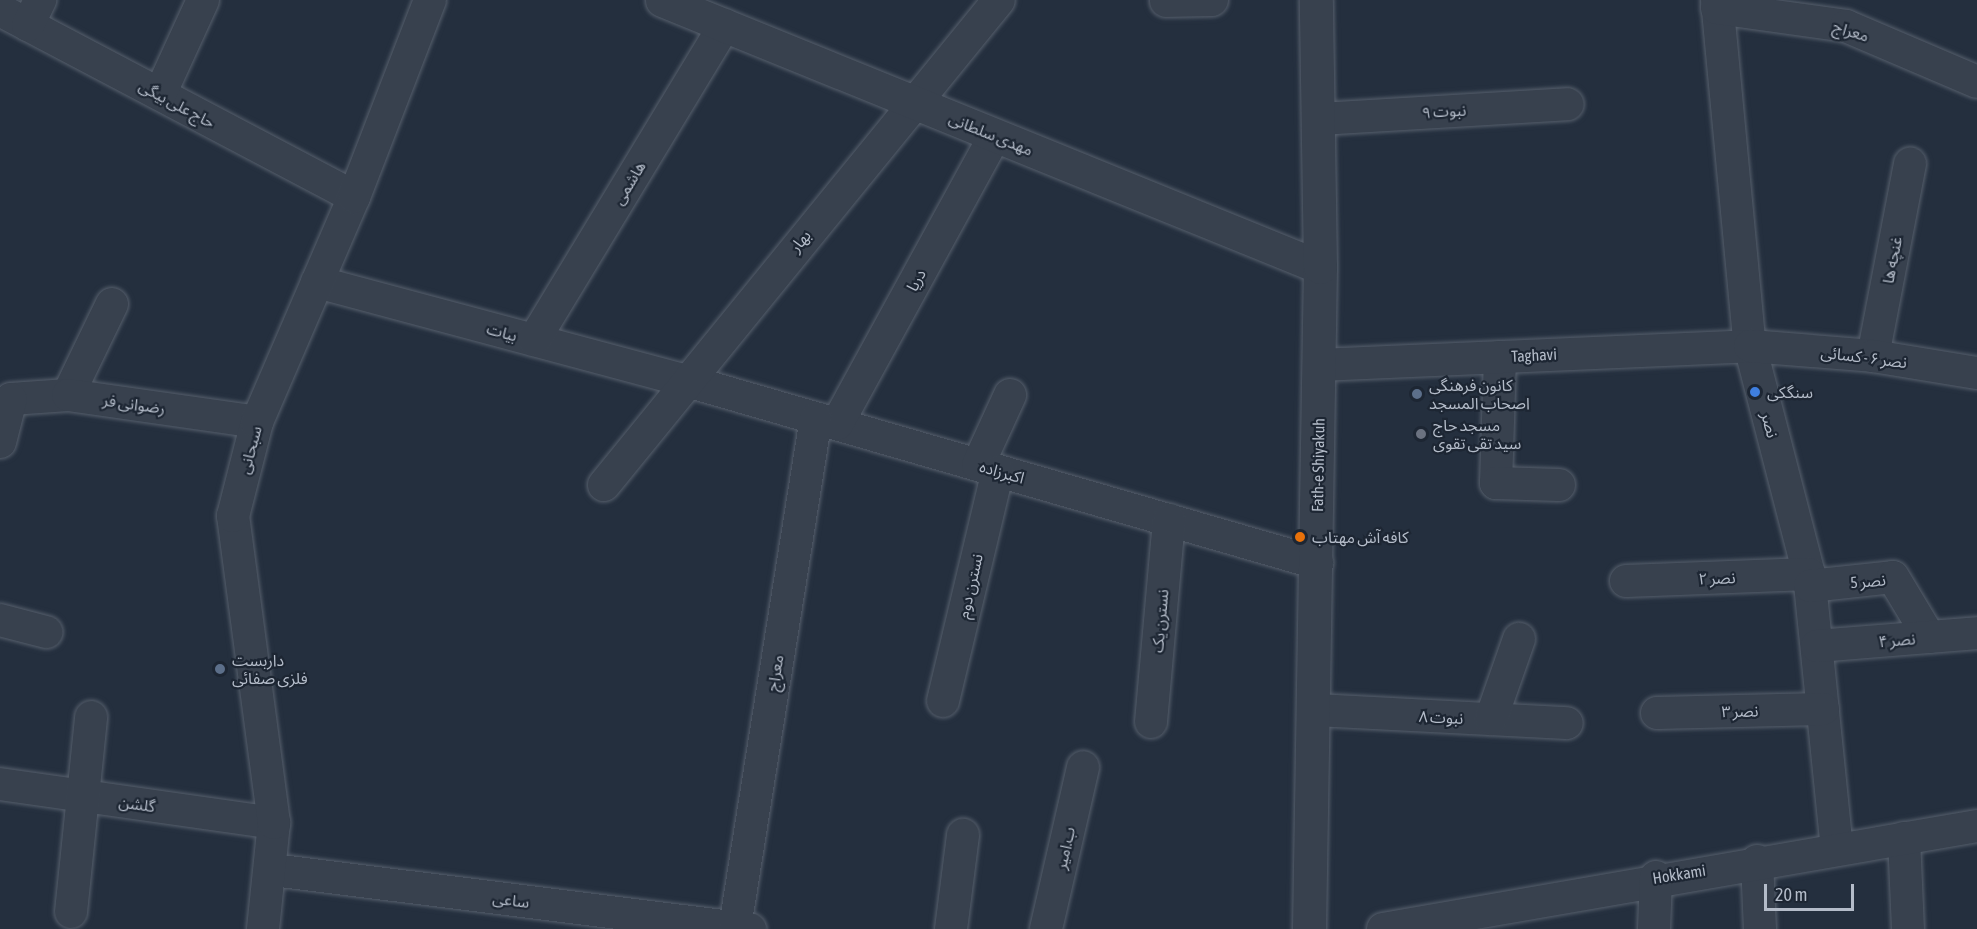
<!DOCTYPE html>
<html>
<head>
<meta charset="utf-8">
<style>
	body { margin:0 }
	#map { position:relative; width:1977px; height:929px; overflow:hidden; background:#242f3e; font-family:"Asap Condensed","Noto Sans Arabic",sans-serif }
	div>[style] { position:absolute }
	.roads { filter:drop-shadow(0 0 2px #565f6c) drop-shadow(0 0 2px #565f6c) }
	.minor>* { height:32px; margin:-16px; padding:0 16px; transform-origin:16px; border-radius:16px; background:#38414e }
	.tertiary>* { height:33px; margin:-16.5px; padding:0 16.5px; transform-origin:16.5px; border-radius:16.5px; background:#38414e }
	.dots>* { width:16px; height:16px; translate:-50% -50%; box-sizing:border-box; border:3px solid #1d2633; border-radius:50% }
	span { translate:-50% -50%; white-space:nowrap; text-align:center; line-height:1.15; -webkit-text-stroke:4.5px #1d2633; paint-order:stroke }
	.street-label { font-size:16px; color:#b4bcc9 }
	.poi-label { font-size:16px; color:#b4bcc9 }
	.left { translate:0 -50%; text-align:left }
	.scale { position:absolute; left:1764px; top:884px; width:90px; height:27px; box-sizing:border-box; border:3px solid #b4bcc9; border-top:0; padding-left:8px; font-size:18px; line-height:21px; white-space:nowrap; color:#b4bcc9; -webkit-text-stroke:4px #1d2633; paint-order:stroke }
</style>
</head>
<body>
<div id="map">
	<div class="roads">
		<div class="minor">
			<i style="left:1717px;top:0;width:348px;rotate:84.6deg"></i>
			<i style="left:1750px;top:346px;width:236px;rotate:75.5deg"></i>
			<i style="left:1809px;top:574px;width:275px;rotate:84.2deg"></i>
			<i style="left:1166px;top:1px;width:46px;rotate:-1.2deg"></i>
			<i style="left:1717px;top:8px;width:130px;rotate:7.9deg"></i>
			<i style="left:1846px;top:26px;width:142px;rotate:23.1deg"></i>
			<i style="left:0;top:10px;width:400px;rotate:27.8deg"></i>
			<i style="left:28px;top:25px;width:28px;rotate:-64deg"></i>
			<i style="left:160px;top:94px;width:103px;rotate:-65.4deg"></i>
			<i style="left:1319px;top:119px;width:249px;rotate:-3.4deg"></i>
			<i style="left:317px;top:282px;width:383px;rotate:15deg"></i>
			<i style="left:687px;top:381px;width:656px;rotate:16.11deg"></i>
			<i style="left:534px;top:340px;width:368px;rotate:-58.8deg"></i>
			<i style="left:1873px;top:356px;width:196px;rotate:-79.1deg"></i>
			<i style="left:1500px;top:357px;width:126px;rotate:91.8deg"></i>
			<i style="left:1496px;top:483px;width:63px;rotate:1.8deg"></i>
			<i style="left:1319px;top:365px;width:431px;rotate:-2.5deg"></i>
			<i style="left:1750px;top:346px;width:123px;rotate:4.6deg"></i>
			<i style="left:1873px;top:356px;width:105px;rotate:9.3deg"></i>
			<i style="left:68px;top:395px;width:101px;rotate:-64.2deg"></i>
			<i style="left:11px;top:399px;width:57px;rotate:-4deg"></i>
			<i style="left:68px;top:395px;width:191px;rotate:8.1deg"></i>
			<i style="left:837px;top:424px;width:329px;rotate:-61.3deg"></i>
			<i style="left:0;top:442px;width:44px;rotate:-75.7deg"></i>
			<i style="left:978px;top:465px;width:77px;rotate:-65.4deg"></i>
			<i style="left:604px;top:485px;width:625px;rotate:-50.84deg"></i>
			<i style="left:1626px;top:581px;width:183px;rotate:-2.2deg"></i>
			<i style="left:1810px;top:586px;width:83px;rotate:-6.2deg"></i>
			<i style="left:1893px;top:577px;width:70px;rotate:59deg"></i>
			<i style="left:0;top:620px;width:48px;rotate:14.6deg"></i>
			<i style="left:1817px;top:646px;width:161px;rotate:-4.6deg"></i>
			<i style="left:943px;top:701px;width:236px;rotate:-76.6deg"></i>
			<i style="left:1316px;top:710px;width:251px;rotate:3deg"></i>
			<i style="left:1657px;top:713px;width:166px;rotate:-1.4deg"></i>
			<i style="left:1491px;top:719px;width:85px;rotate:-70.7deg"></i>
			<i style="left:1151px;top:722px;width:203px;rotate:-84.9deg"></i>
			<i style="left:0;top:784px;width:277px;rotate:8.1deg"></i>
			<i style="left:1904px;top:838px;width:91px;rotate:87.5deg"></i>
			<i style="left:1757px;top:861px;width:68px;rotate:87.5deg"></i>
			<i style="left:273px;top:870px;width:481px;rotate:7.1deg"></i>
			<i style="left:71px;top:912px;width:196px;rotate:-84.1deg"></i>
			<i style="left:735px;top:927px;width:515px;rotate:-80.96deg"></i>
			<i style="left:263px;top:929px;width:107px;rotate:-84.1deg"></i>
			<i style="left:274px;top:823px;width:310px;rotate:-97.6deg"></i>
			<i style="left:233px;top:516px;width:97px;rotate:-75.7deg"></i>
			<i style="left:257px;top:422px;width:245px;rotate:-66.7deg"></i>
			<i style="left:354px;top:197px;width:211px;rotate:-68.9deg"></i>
			<i style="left:951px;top:929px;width:95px;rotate:-82.7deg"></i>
			<i style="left:1046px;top:929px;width:166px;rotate:-77.1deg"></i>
			<i style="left:1383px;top:929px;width:603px;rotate:-9.84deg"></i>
			<i style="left:1654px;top:929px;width:52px;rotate:-87.8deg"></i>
		</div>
		<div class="tertiary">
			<i style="left:662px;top:0;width:710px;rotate:22.09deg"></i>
			<i style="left:1309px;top:929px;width:662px;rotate:-89.05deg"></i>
			<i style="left:1320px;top:267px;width:267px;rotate:-90.9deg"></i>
		</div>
	</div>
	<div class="dots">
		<i style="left:1755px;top:392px;background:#3f7fe0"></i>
		<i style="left:1417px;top:394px;background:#5c6f8a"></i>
		<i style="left:1421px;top:434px;background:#6b7280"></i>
		<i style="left:1300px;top:537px;background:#e8710a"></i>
		<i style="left:220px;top:669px;background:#5c6f8a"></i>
	</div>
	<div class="street-label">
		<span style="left:1851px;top:31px;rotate:17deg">معراج</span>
		<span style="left:177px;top:104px;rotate:28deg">حاج علی بیگی</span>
		<span style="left:1444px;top:111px;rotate:-3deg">نبوت ۹</span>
		<span style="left:991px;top:134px;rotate:22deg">مهدی سلطانی</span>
		<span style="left:629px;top:183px;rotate:-59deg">هاشمی</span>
		<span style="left:800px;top:241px;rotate:-51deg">بهار</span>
		<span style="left:1892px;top:260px;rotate:-79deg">غنچه ها</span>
		<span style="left:916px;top:280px;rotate:-61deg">دریا</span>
		<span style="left:502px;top:332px;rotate:15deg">بیات</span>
		<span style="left:1534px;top:355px;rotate:-3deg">Taghavi</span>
		<span style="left:1864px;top:357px;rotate:7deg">نصر ۶ - کسائی</span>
		<span style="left:134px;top:404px;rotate:8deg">رضوانی فر</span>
		<span style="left:1770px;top:425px;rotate:75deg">نصر</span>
		<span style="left:250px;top:450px;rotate:-75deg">سبحانی</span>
		<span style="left:1318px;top:465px;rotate:-89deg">Fath-e Shiyakuh</span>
		<span style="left:1002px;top:472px;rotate:16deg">اکبرزاده</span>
		<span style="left:1717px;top:578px;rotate:-2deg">نصر ۲</span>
		<span style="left:1868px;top:581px;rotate:-5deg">نصر 5</span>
		<span style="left:970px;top:586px;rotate:-77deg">نسترن دوم</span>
		<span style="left:1160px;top:621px;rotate:-85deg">نسترن یک</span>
		<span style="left:1897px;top:640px;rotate:-5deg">نصر ۴</span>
		<span style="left:775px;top:673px;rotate:-81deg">معراج</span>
		<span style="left:1740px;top:711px;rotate:-1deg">نصر ۳</span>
		<span style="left:1441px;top:717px;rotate:3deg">نبوت ۸</span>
		<span style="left:137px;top:804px;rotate:8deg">گلشن</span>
		<span style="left:1065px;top:848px;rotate:-77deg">ب.امیر</span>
		<span style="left:1679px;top:874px;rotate:-9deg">Hokkami</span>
		<span style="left:511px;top:900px;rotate:7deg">ساعی</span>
	</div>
	<div class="poi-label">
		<span class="left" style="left:1429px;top:394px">کانون فرهنگی<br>اصحاب المسجد</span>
		<span class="left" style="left:1767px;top:392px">سنگکی</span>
		<span class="left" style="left:1433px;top:434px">مسجد حاج<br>سید تقی تقوی</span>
		<span class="left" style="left:1312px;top:537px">کافه آش مهتاب</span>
		<span class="left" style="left:232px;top:669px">داربست<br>فلزی صفائی</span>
	</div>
	<div class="scale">20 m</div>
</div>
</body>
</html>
